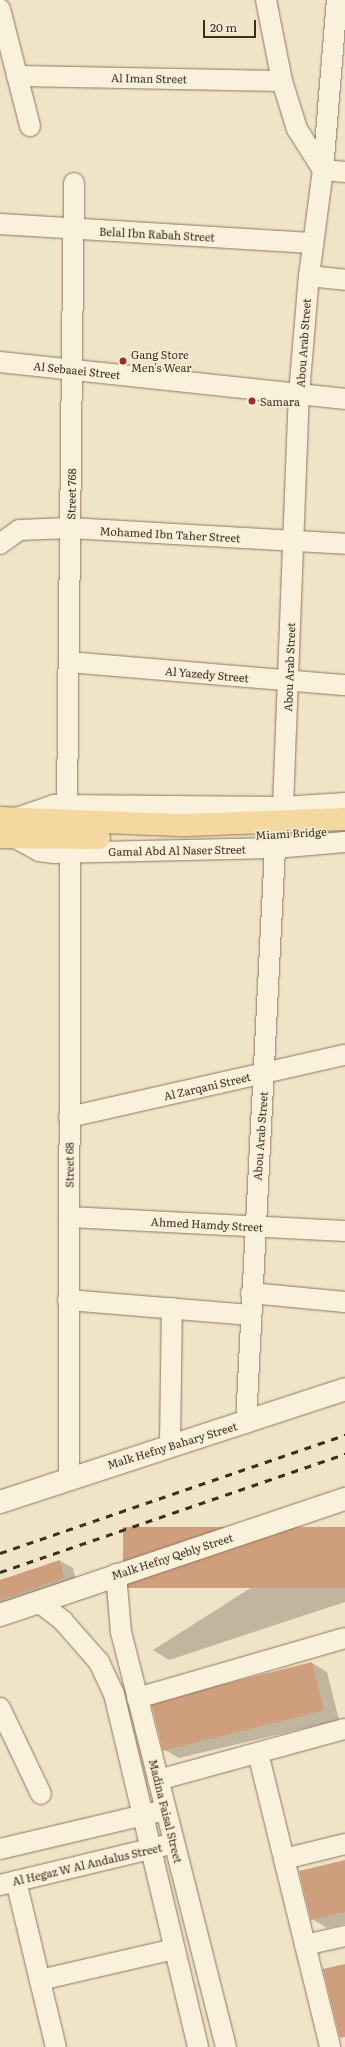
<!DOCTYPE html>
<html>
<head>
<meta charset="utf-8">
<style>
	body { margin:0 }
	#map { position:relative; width:345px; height:2047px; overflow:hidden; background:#f0e4c8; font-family:Literata,serif }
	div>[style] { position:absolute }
	.shadow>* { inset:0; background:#0003 }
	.building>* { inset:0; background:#cf9f7d; transform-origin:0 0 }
	.roads { filter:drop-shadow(0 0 1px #8d765c) drop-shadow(0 0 1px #8d765c) }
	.street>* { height:20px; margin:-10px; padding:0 10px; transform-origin:10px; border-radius:10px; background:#faf1dc }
	.secondary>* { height:22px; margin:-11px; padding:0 11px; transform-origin:11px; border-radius:11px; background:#faf1dc }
	.primary>* { height:22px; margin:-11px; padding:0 11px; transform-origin:11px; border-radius:11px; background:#f3d9a0 }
	.rail>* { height:3px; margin-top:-1.5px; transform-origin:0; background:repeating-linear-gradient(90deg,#3d2e20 0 7px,transparent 0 14px) }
	.dots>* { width:11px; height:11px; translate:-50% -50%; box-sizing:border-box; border:2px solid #f7eed8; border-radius:50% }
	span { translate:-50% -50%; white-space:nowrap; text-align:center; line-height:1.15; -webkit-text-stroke:3px #f7eed8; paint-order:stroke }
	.street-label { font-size:11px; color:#3d2e20 }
	.poi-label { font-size:11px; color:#3d2e20 }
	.left { translate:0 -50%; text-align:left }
	.scale { position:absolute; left:203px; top:20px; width:53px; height:18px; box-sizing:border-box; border:2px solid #3d2e20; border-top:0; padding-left:5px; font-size:12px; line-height:14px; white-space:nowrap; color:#3d2e20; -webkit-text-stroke:3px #f7eed8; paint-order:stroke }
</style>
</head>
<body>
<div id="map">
	<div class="shadow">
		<i style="clip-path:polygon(345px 1528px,345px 1602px,169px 1660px,153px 1650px)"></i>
		<i style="clip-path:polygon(60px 1561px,73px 1568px,77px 1586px,0 1612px,0 1581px)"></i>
		<i style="clip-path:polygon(312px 1663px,327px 1672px,339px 1720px,179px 1758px,163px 1749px)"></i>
		<i style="clip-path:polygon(345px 1861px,345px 1924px,327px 1928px,312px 1919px)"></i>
	</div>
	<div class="building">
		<i style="left:345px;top:1527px;width:61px;height:222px;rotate:90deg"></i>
		<i style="clip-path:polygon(60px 1560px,64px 1578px,0 1600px,0 1580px)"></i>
		<i style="left:312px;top:1662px;width:50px;height:166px;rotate:76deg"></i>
		<i style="clip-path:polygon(345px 1860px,345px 1912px,311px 1920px,299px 1871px)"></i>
		<i style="clip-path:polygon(345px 1964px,345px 2037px,340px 2038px,323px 1969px)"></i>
	</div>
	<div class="roads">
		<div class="street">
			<i style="left:266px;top:0;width:83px;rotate:78.8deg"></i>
			<i style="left:282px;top:81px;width:50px;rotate:72.6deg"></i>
			<i style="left:297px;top:129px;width:49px;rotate:57.6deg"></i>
			<i style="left:323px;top:170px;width:22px;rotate:5deg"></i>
			<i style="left:0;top:9px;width:121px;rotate:75.6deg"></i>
			<i style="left:17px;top:76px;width:265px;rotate:1.1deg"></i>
			<i style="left:0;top:224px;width:314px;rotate:3.5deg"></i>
			<i style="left:309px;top:276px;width:36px;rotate:6deg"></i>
			<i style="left:0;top:362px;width:347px;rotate:6.1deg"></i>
			<i style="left:0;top:544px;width:24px;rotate:-36deg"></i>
			<i style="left:19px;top:530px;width:51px;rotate:-2.2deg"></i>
			<i style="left:70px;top:528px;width:275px;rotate:3.3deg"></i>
			<i style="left:69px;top:662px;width:277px;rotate:4.8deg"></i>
			<i style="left:67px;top:805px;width:622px;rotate:-89.36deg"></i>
			<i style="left:283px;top:807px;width:413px;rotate:-87.8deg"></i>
			<i style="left:299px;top:394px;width:118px;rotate:-85.2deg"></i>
			<i style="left:309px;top:276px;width:107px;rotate:-82.5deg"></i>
			<i style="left:323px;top:170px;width:171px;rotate:-85.3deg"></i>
			<i style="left:14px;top:819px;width:42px;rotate:-19.3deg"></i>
			<i style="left:54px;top:805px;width:229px;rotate:0.5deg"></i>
			<i style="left:283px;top:807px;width:62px;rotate:-3.7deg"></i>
			<i style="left:12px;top:836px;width:31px;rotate:29deg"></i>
			<i style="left:39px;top:851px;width:15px;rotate:8deg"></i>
			<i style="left:54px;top:853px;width:221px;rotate:-1.3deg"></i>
			<i style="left:275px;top:848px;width:70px;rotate:-4.9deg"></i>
			<i style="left:69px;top:1117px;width:283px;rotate:-12.7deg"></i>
			<i style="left:69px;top:1217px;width:276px;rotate:2.9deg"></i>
			<i style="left:251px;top:1293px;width:94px;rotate:5.5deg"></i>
			<i style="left:68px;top:1300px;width:183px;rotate:4.7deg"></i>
			<i style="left:246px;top:1423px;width:576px;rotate:-87.11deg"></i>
			<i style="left:170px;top:1444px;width:136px;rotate:-89.2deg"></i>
			<i style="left:69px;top:1478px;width:626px;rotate:-89.91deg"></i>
			<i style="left:116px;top:1574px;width:58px;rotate:85.1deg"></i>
			<i style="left:121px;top:1632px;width:428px;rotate:75.8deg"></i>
			<i style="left:39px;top:1602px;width:31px;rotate:38deg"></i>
			<i style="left:63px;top:1621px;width:55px;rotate:48.7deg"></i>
			<i style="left:99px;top:1662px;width:35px;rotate:65deg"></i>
			<i style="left:114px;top:1694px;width:363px;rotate:76.6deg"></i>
			<i style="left:137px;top:1698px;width:216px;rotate:-16.1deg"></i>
			<i style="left:0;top:1708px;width:95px;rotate:64.5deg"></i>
			<i style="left:258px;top:1753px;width:303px;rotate:76.2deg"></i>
			<i style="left:158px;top:1780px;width:194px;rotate:-15.3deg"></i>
			<i style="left:0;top:1849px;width:160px;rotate:-13.3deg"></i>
			<i style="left:284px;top:1859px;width:63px;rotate:-13.8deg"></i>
			<i style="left:16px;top:1881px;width:171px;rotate:76.5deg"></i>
			<i style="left:0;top:1885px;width:168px;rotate:-13.5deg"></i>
			<i style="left:305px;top:1945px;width:41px;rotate:-12.7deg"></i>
			<i style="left:40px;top:1980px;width:138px;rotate:-13deg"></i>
		</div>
		<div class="secondary">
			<i style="left:0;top:1502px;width:363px;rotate:-18.1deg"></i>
			<i style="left:0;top:1615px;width:364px;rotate:-18.6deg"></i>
		</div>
		<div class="primary">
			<i style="left:0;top:818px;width:186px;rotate:2.2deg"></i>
			<i style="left:186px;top:825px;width:159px;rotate:-2.2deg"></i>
			<i style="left:0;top:837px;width:99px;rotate:0.6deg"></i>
		</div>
	</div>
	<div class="rail">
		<i style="left:0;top:1553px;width:365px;rotate:-18.9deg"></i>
		<i style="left:0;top:1572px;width:365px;rotate:-18.9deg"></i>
	</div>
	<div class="dots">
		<i style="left:123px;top:361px;background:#9e2a2b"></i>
		<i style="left:252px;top:401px;background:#9e2a2b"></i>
	</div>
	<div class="street-label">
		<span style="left:149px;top:78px;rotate:1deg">Al Iman Street</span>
		<span style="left:157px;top:234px;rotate:3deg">Belal Ibn Rabah Street</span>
		<span style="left:303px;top:343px;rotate:-86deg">Abou Arab Street</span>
		<span style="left:77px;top:370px;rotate:6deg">Al Sebaaei Street</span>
		<span style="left:71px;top:494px;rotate:-89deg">Street 768</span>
		<span style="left:170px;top:534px;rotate:3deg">Mohamed Ibn Taher Street</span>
		<span style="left:289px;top:667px;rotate:-88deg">Abou Arab Street</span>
		<span style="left:207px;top:674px;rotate:5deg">Al Yazedy Street</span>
		<span style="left:291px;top:833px;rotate:-3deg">Miami Bridge</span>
		<span style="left:177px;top:850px;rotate:-1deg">Gamal Abd Al Naser Street</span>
		<span style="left:207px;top:1086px;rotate:-13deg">Al Zarqani Street</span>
		<span style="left:260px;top:1136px;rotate:-86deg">Abou Arab Street</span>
		<span style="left:69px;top:1165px;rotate:-90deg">Street 68</span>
		<span style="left:207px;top:1224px;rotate:3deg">Ahmed Hamdy Street</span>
		<span style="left:172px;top:1445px;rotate:-17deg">Malk Hefny Bahary Street</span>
		<span style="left:172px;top:1556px;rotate:-18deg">Malk Hefny Qebly Street</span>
		<span style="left:166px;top:1811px;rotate:76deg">Madina Faisal Street</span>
		<span style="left:87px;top:1864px;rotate:-13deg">Al Hegaz W Al Andalus Street</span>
	</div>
	<div class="poi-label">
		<span class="left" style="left:131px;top:361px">Gang Store<br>Men's Wear</span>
		<span class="left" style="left:260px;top:401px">Samara</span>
	</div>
	<div class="scale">20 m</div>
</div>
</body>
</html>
